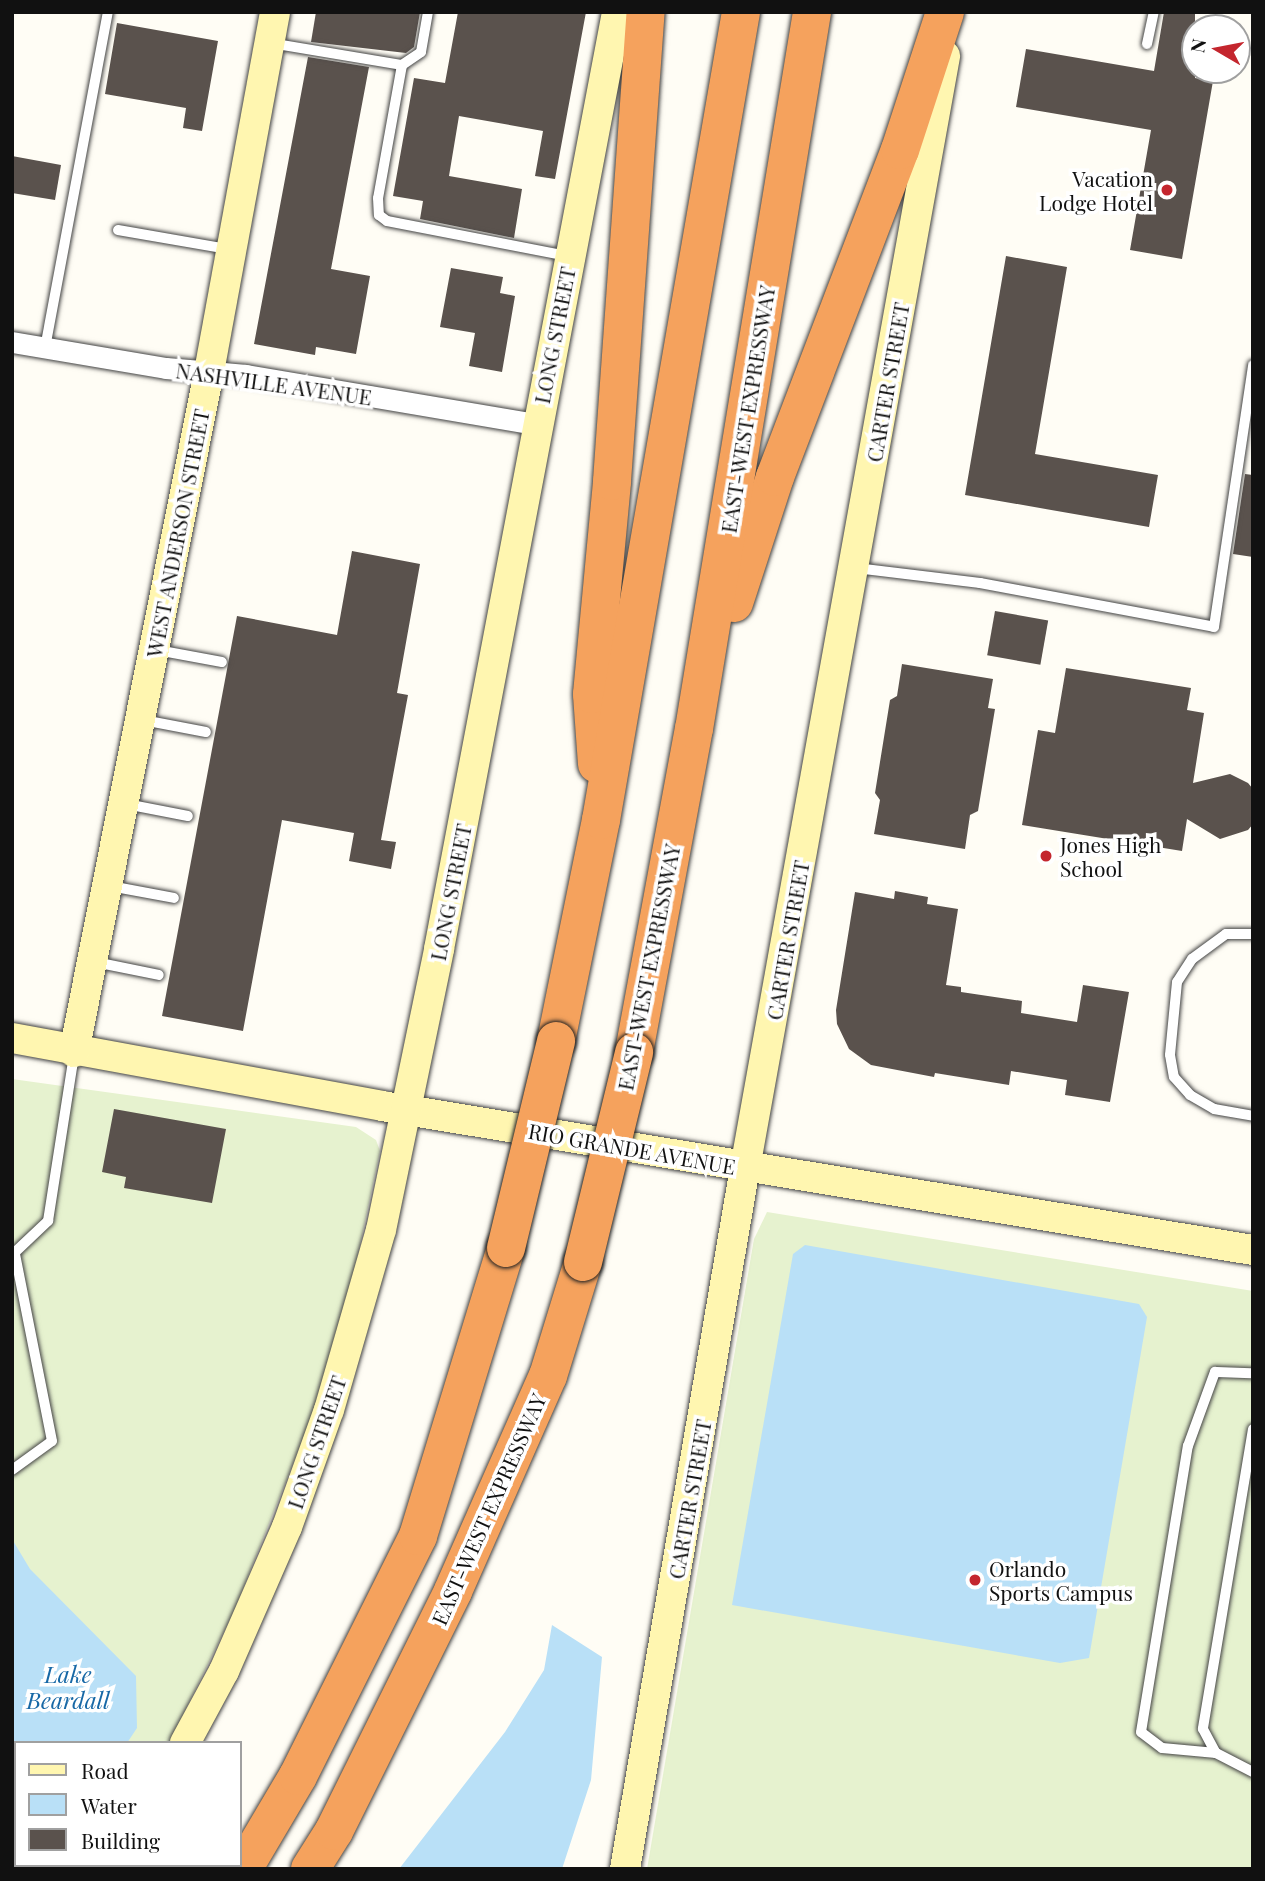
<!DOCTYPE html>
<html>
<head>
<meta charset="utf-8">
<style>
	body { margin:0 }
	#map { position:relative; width:1265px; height:1881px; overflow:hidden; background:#fffdf5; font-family:"Playfair Display",serif }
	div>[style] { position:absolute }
	.pitch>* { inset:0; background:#e6f2cf }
	.water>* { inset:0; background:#b9e0f7 }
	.building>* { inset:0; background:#5a524d; transform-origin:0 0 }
	.roads { filter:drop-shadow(0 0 2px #444) drop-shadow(0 0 2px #444) }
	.lane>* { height:10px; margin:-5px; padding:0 5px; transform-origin:5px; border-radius:5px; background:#fff }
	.street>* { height:21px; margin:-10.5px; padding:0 10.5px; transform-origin:10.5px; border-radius:10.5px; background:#fff }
	.secondary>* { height:30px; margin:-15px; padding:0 15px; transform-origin:15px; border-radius:15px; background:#fff6b0 }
	.highway>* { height:38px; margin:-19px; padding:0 19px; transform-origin:19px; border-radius:19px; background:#f5a25d }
	.bridges { filter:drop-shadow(0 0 2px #222) drop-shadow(0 0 2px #222) }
	.highway-bridge>* { height:38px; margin:-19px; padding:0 19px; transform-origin:19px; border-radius:19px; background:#f5a25d }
	.dots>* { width:19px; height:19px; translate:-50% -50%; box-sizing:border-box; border:4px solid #fff; border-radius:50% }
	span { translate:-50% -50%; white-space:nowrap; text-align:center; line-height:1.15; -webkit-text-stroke:7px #fff; paint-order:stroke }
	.poi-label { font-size:21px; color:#111 }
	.right { translate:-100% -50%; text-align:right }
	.left { translate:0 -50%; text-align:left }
	.street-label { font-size:21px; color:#111 }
	.water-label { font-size:23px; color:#1768a6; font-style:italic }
	.frame { position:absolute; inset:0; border:14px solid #111; pointer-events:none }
	.legend { position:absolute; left:14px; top:1741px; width:228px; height:126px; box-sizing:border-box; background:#fff; border:2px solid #a0a0a0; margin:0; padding:9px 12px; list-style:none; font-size:21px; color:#111 }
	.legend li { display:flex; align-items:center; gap:14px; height:35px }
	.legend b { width:35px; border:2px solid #a0a0a0 }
	.north { position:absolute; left:1181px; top:14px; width:70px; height:70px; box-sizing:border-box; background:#fff; border:2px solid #a0a0a0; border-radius:50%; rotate:280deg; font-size:19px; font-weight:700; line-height:28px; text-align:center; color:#111 }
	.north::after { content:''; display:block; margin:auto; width:24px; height:32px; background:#c4262e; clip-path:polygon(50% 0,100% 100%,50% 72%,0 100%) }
</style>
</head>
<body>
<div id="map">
	<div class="pitch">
		<i style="clip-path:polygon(12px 1079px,356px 1127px,376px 1140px,380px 1151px,354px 1273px,314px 1411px,234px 1611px,169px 1743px,16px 1743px,16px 1865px,95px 1865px,93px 1869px,12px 1869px)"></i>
		<i style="clip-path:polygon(767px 1212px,1253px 1291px,1253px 1869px,647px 1869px,754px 1239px)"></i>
	</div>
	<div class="water">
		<i style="clip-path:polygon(805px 1245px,1139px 1304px,1147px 1317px,1089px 1658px,1060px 1663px,732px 1605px,793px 1254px)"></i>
		<i style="clip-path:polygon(12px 1539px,30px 1569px,136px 1676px,137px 1728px,127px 1743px,16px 1743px,16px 1865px,37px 1865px,34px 1869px,12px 1869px)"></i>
		<i style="clip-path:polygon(552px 1625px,602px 1657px,591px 1780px,562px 1869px,399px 1869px,505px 1732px,544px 1670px)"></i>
	</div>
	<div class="building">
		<i style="clip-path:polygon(316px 12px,420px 12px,414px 47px,406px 53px,311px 42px)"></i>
		<i style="clip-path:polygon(458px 12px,586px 12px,555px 179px,535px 176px,543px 131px,459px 116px,449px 176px,522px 189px,514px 238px,420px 219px,423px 201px,393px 196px,414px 78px,445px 83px)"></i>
		<i style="clip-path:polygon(1164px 12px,1195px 12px,1195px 78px,1213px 81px,1182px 259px,1130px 250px,1151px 130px,1016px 107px,1026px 49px,1154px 71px)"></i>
		<i style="clip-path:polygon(117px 23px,218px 41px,202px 131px,183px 128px,186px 108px,105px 94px)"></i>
		<i style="clip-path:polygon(308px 57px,369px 67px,331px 269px,370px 276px,356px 354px,316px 347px,315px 355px,254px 344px)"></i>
		<i style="clip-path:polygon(12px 156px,61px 165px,55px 200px,12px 193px)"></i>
		<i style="clip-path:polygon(1006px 256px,1067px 267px,1035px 454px,1158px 475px,1149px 527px,965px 495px)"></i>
		<i style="clip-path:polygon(451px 268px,503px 277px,500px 293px,515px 296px,502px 372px,469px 366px,475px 333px,440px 327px)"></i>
		<i style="clip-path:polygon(1245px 474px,1253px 475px,1253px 557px,1233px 554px)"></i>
		<i style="clip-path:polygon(352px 551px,420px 564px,397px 693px,408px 695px,381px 840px,396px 842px,391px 869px,349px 861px,354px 833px,282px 820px,243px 1031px,162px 1016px,237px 616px,337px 635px)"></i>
		<i style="left:995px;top:611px;width:54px;height:45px;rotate:10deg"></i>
		<i style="clip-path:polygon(902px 664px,993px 679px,988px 708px,995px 709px,978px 811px,970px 815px,965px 849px,874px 834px,880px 800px,875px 793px,890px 700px,897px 696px)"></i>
		<i style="clip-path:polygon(1066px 668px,1191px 688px,1187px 710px,1204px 713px,1193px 783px,1230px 774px,1248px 783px,1253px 789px,1253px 824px,1248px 830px,1220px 839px,1187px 819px,1182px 851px,1022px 825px,1038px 730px,1055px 733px)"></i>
		<i style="clip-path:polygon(895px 891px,928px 897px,927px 904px,958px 909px,946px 985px,961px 987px,961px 992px,1022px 1001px,1021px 1013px,1077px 1022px,1083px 985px,1129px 992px,1110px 1102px,1065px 1095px,1067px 1080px,1011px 1071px,1009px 1085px,935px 1073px,934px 1077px,871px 1065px,849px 1049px,837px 1024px,836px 1010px,855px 892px,894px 899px)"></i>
		<i style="clip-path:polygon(114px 1109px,226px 1129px,212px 1203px,124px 1188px,126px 1177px,102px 1172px)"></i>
	</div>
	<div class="roads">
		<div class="lane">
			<i style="left:270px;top:43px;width:134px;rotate:9.5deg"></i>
			<i style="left:402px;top:65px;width:135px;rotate:100.2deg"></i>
			<i style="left:378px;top:198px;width:17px;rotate:87deg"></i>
			<i style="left:379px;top:215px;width:10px;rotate:37deg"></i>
			<i style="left:387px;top:221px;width:183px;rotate:11deg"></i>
			<i style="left:1147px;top:44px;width:33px;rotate:-78deg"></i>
			<i style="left:402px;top:65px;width:23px;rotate:-34deg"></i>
			<i style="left:421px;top:52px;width:41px;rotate:-80.1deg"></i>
			<i style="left:118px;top:230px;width:112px;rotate:9.8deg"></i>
			<i style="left:45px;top:348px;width:342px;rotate:-79.4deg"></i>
			<i style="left:856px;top:568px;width:125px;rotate:6.9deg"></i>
			<i style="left:980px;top:583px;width:238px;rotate:10.6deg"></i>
			<i style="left:1214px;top:627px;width:265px;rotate:-81.5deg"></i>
			<i style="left:157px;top:650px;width:66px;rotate:10.5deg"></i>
			<i style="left:143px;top:720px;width:64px;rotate:10.8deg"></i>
			<i style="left:126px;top:804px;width:63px;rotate:11deg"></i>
			<i style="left:110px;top:886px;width:65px;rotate:10.6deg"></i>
			<i style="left:1253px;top:934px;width:27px;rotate:180deg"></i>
			<i style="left:1226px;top:934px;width:42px;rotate:143.7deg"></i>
			<i style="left:1192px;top:959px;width:27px;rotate:123deg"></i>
			<i style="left:1177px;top:982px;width:73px;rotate:95.5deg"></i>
			<i style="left:1170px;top:1055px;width:22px;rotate:80deg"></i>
			<i style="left:1174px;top:1077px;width:24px;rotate:48deg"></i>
			<i style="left:1190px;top:1095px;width:28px;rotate:30deg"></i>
			<i style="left:1214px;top:1109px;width:40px;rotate:10deg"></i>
			<i style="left:95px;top:962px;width:65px;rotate:11.5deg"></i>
			<i style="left:12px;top:1255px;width:50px;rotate:-43.4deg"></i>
			<i style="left:48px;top:1221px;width:168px;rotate:-81.1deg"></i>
			<i style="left:1253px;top:1429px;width:304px;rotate:99.5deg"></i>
			<i style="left:1203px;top:1729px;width:27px;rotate:62deg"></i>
			<i style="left:1216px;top:1753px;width:42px;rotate:27.2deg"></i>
			<i style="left:12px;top:1470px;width:49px;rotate:-35.9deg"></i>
			<i style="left:52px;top:1441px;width:191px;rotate:-101.2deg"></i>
			<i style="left:1216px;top:1753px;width:54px;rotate:-174.7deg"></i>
			<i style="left:1162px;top:1748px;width:26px;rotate:-143deg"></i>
			<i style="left:1141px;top:1732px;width:290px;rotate:-80.7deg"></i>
			<i style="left:1188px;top:1446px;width:79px;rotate:-70deg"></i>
			<i style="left:1215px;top:1372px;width:38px;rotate:2deg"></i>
		</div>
		<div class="street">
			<i style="left:12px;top:342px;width:156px;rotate:9.6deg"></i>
			<i style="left:166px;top:368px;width:80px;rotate:5deg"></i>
			<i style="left:246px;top:375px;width:294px;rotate:9.6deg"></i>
		</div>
		<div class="secondary">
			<i style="left:12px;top:1038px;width:376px;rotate:10.4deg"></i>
			<i style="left:382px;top:1106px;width:883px;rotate:9.39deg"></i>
			<i style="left:74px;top:1052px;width:693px;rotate:-78.77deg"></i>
			<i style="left:209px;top:372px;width:366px;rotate:-79.6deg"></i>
			<i style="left:185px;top:1743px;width:82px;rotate:-61.6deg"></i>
			<i style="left:224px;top:1671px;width:157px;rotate:-66.4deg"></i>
			<i style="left:287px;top:1527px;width:124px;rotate:-70.3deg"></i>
			<i style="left:329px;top:1410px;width:187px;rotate:-73.9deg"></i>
			<i style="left:381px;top:1230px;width:287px;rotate:-78.3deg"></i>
			<i style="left:439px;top:949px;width:954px;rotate:-79.24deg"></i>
			<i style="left:110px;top:1869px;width:5px;rotate:-53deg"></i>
			<i style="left:625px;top:1869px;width:711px;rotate:-80.29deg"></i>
			<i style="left:745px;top:1168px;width:1130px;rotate:-79.8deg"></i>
		</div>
		<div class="highway">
			<i style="left:734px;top:603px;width:133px;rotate:-72deg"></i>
			<i style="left:775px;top:477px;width:350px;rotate:-69.1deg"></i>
			<i style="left:900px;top:150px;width:145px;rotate:-71.9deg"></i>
			<i style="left:597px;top:764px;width:70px;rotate:-94.1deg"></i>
			<i style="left:592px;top:694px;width:214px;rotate:-84.6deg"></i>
			<i style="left:612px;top:481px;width:470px;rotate:-85.9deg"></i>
			<i style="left:556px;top:1041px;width:226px;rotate:-78.5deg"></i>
			<i style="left:601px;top:820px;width:820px;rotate:-80.17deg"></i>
			<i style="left:634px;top:1052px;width:329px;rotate:-79.5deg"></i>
			<i style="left:694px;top:729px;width:727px;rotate:-80.65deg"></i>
			<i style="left:243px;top:1869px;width:108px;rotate:-59.4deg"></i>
			<i style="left:298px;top:1776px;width:268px;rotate:-63.4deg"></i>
			<i style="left:418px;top:1536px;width:301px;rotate:-73deg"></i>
			<i style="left:310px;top:1869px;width:45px;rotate:-57.7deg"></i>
			<i style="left:334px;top:1831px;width:268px;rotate:-63.6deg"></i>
			<i style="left:453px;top:1591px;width:235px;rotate:-66.2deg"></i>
			<i style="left:548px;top:1376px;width:119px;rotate:-72.9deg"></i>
		</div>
	</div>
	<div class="bridges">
		<div class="highway-bridge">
			<i style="left:506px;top:1248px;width:213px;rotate:-76.4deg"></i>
			<i style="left:583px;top:1262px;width:216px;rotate:-76.3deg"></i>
		</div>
	</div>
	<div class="dots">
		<i style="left:1167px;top:190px;background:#c4262e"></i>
		<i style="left:1046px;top:856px;background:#c4262e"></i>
		<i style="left:975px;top:1580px;background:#c4262e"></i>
	</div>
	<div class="poi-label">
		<span class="right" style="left:1153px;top:190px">Vacation<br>Lodge Hotel</span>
		<span class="left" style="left:1060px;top:856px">Jones High<br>School</span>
		<span class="left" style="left:989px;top:1580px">Orlando<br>Sports Campus</span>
	</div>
	<div class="street-label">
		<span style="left:554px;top:335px;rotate:-79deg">LONG STREET</span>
		<span style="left:887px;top:382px;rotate:-80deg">CARTER STREET</span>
		<span style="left:274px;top:383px;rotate:8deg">NASHVILLE AVENUE</span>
		<span style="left:747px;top:409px;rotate:-81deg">EAST-WEST EXPRESSWAY</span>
		<span style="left:177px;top:533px;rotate:-79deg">WEST ANDERSON STREET</span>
		<span style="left:450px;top:892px;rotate:-79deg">LONG STREET</span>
		<span style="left:787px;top:940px;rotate:-80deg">CARTER STREET</span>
		<span style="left:648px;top:967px;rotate:-79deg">EAST-WEST EXPRESSWAY</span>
		<span style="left:632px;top:1148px;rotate:10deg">RIO GRANDE AVENUE</span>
		<span style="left:316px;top:1442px;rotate:-71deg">LONG STREET</span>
		<span style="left:689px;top:1499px;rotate:-80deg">CARTER STREET</span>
		<span style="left:488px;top:1509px;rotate:-66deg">EAST-WEST EXPRESSWAY</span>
	</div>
	<div class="water-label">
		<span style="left:68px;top:1687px">Lake<br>Beardall</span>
	</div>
	<div class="frame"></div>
	<ul class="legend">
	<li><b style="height:9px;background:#fff6b0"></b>Road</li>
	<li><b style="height:19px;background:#b9e0f7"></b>Water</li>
	<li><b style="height:19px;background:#5a524d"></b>Building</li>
	</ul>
	<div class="north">N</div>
</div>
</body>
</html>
